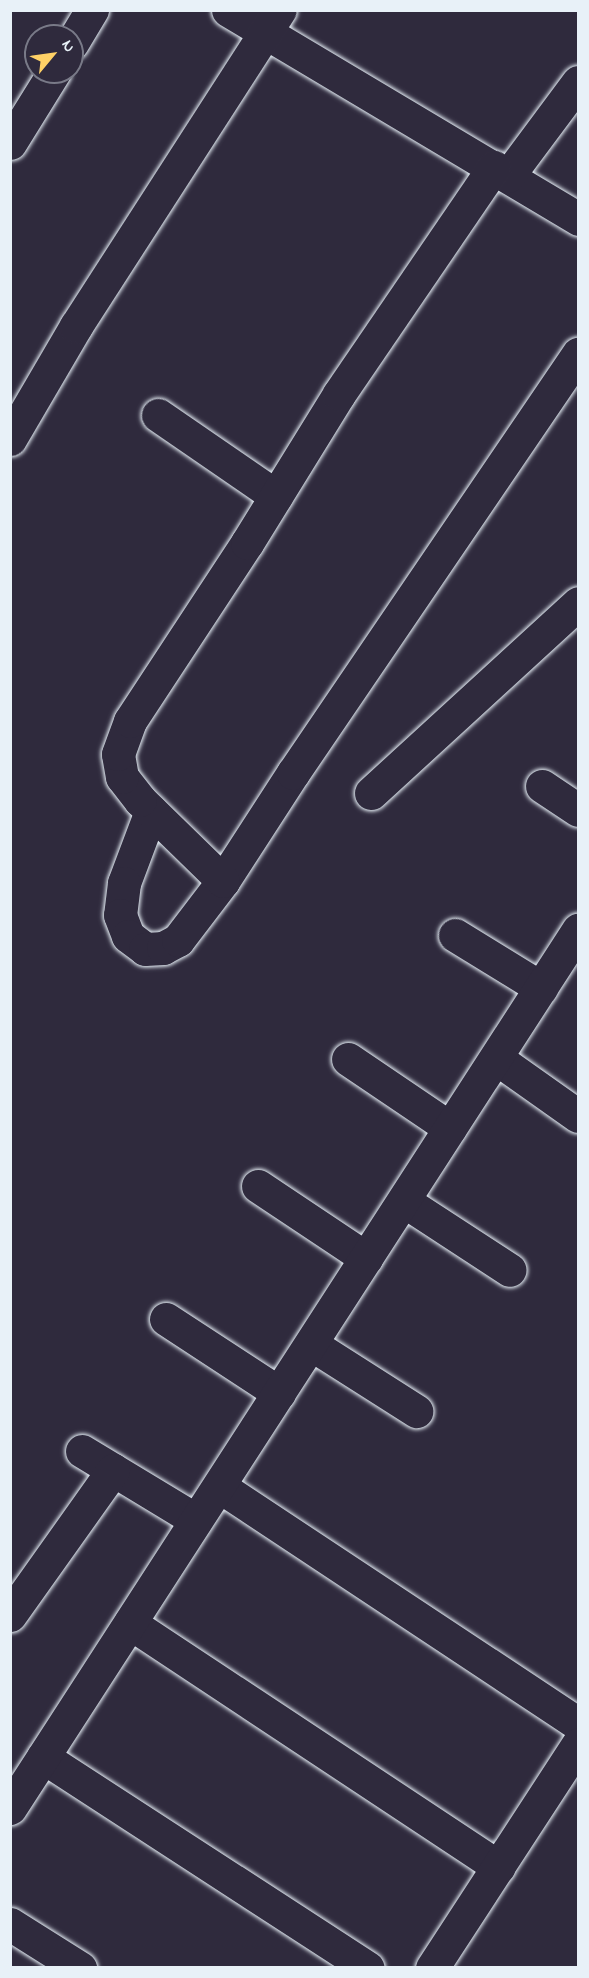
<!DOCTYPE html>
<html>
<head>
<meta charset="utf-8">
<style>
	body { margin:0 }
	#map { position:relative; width:589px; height:1978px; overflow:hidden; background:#2f2a3d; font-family:"Indie Flower",sans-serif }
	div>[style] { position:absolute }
	.roads { filter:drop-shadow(0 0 2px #e8f1f8) drop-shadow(0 0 2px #e8f1f8) }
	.minor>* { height:33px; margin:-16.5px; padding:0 16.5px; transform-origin:16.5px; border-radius:16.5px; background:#2f2a3d }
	span { translate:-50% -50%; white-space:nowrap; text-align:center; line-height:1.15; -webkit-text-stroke:4.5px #2f2a3d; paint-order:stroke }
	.frame { position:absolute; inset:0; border:12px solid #e8f1f8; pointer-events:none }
	.north { position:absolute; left:24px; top:24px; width:60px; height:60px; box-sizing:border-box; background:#2f2a3d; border:2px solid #797a88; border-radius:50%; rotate:61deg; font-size:16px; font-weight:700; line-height:24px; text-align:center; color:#e8f1f8 }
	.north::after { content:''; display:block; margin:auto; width:21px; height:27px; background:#ffd166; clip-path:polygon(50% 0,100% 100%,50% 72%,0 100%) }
</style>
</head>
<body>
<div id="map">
	<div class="roads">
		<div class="minor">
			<i style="left:228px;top:10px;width:408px;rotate:30.8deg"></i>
			<i style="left:72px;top:43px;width:39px;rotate:-59deg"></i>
			<i style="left:10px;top:143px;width:84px;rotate:-58.2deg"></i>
			<i style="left:508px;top:176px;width:117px;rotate:-53.3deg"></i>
			<i style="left:158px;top:415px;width:143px;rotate:34.5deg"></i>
			<i style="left:10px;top:439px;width:131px;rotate:-59.7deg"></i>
			<i style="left:76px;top:326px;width:376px;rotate:-57.2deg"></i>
			<i style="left:542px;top:786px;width:43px;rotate:33.7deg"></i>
			<i style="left:371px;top:793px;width:281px;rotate:-42.5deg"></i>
			<i style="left:151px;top:811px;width:77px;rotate:110.6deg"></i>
			<i style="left:124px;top:883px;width:32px;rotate:97deg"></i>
			<i style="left:120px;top:915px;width:22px;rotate:69deg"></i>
			<i style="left:128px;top:936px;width:21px;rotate:37deg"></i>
			<i style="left:145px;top:949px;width:18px;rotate:-3deg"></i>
			<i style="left:163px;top:948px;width:17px;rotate:-28deg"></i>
			<i style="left:178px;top:940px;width:74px;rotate:-52.7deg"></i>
			<i style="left:223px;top:881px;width:129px;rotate:-57.1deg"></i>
			<i style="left:293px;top:773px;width:507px;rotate:-55.78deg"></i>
			<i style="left:223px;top:881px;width:116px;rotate:-135.7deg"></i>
			<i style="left:140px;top:800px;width:29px;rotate:-128deg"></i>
			<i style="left:122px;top:777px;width:23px;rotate:-100deg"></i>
			<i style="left:118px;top:754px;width:35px;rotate:-70deg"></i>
			<i style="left:130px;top:721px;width:213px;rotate:-56.7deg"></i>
			<i style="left:247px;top:543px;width:175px;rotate:-58.3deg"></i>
			<i style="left:339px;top:394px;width:275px;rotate:-55.7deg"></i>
			<i style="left:455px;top:935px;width:101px;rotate:31.6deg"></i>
			<i style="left:496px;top:1058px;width:100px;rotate:35.3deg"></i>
			<i style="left:348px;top:1059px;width:123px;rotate:34.1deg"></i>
			<i style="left:258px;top:1186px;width:130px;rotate:33.7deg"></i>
			<i style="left:404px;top:1201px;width:126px;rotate:33.1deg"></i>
			<i style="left:166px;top:1319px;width:135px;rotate:33.2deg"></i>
			<i style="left:311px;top:1344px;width:125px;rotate:32.5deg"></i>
			<i style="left:82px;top:1451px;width:133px;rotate:31.2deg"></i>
			<i style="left:219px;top:1486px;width:431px;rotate:33.5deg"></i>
			<i style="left:10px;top:1615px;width:178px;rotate:-54.6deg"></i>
			<i style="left:130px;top:1623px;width:442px;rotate:33.5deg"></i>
			<i style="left:43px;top:1757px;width:387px;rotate:33deg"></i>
			<i style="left:10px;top:1808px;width:1046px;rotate:-57.1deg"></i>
			<i style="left:10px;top:1924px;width:83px;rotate:32.2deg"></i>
			<i style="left:432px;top:1968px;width:267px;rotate:-56.9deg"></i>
		</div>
	</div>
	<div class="frame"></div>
	<div class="north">N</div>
</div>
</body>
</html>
